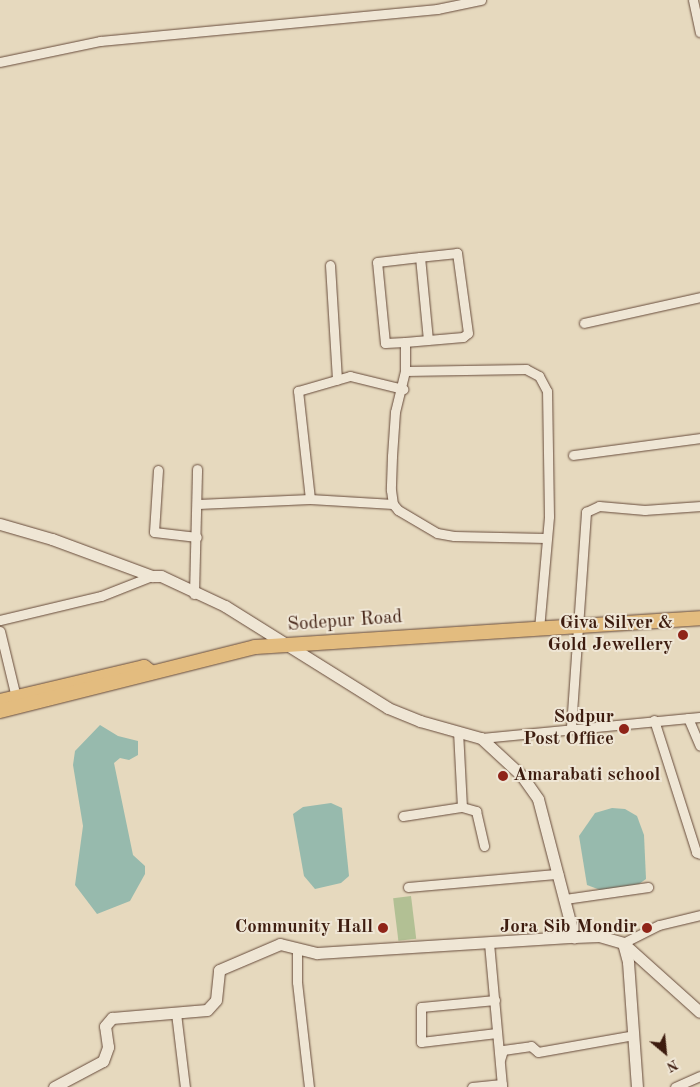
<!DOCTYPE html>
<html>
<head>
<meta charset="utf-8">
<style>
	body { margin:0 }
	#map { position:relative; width:700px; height:1087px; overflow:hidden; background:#e6d9be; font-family:"Old Standard TT",serif }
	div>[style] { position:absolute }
	.green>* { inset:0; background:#b2c094; transform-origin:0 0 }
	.water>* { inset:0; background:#97baad }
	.roads { filter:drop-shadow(0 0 1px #674b3b) drop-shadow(0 0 1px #674b3b) }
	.minor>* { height:9px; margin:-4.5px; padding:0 4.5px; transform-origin:4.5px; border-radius:4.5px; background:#efe6d5 }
	.tertiary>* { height:11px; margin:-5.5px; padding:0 5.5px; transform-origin:5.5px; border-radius:5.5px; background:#efe6d5 }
	.primary>* { height:14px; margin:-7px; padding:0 7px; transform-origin:7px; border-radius:7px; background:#e3bc7f }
	.dots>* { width:14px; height:14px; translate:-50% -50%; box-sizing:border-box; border:2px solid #efe6d5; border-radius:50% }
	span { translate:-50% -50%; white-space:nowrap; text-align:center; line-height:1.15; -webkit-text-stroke:4px #efe6d5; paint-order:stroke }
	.street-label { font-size:19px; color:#3d1c0f }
	.poi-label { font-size:19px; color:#3d1c0f; font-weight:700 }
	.right { translate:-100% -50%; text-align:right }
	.left { translate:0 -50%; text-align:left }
	.north { position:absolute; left:640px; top:1027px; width:50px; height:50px; -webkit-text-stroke:4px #efe6d5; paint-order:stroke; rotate:152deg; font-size:14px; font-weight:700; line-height:20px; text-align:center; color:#3d1c0f }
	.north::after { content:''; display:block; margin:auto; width:18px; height:22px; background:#3d1c0f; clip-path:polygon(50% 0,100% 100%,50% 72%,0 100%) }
</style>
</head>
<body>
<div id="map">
	<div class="green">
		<i style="left:411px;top:896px;width:43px;height:18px;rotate:83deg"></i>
	</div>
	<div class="water">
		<i style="clip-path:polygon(100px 725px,118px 736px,138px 741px,138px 755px,129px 760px,120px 758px,114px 763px,133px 855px,145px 866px,145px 874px,130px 901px,97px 914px,75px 885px,83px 826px,73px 765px,75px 751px)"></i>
		<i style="clip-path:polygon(331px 803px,342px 808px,349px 876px,341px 883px,315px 889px,304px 876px,293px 814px,303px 807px)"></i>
		<i style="clip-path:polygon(612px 808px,625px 809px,637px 816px,644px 835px,646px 879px,639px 884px,603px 891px,587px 885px,579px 836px,595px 813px)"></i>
	</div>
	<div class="roads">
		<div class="minor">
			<i style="left:693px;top:0;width:33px;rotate:78deg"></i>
			<i style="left:0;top:62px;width:102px;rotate:-11.9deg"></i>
			<i style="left:100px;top:41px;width:339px;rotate:-5.4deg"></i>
			<i style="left:437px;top:9px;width:45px;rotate:-11.6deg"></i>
			<i style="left:330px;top:265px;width:115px;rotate:86.5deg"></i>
			<i style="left:584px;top:323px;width:119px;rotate:-12.6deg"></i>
			<i style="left:405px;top:342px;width:58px;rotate:-4.9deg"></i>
			<i style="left:463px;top:337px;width:6px;rotate:-39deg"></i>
			<i style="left:468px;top:333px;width:81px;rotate:-97.8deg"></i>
			<i style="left:457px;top:253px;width:37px;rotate:174deg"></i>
			<i style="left:405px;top:371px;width:29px;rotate:-90deg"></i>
			<i style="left:405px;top:342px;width:20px;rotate:177deg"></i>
			<i style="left:385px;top:343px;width:81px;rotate:-95.6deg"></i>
			<i style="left:377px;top:262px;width:43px;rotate:-6.6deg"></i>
			<i style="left:420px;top:257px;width:83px;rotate:84.5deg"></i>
			<i style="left:573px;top:455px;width:128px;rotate:-7.6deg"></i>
			<i style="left:158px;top:470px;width:62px;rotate:93.7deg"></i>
			<i style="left:154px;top:532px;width:43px;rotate:6.6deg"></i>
			<i style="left:310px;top:499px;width:109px;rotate:-96.3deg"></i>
			<i style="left:298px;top:391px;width:54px;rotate:-16.1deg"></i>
			<i style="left:350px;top:376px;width:55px;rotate:13.8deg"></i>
			<i style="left:198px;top:504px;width:112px;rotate:-2.6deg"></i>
			<i style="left:310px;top:499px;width:83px;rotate:3.4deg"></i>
			<i style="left:194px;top:594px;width:125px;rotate:-88.6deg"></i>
			<i style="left:0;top:620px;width:104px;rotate:-13.4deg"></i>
			<i style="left:101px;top:596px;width:55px;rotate:-21.4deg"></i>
			<i style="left:539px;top:629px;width:113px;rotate:-84.9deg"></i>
			<i style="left:549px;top:516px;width:125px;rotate:-90.9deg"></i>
			<i style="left:547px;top:391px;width:17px;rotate:-118deg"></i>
			<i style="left:539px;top:376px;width:15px;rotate:-152deg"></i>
			<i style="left:526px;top:369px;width:121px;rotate:179.1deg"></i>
			<i style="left:405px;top:371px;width:42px;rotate:103.7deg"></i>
			<i style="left:395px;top:412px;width:44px;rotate:93.9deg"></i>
			<i style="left:392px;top:456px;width:34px;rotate:92deg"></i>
			<i style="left:391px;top:490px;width:14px;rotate:82deg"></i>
			<i style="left:393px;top:504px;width:8px;rotate:50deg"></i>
			<i style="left:398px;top:510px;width:45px;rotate:30.5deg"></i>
			<i style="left:437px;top:533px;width:17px;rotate:10deg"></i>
			<i style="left:454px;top:536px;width:92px;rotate:1.2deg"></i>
			<i style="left:0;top:631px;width:68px;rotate:76.4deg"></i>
			<i style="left:688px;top:718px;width:30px;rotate:67deg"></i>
			<i style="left:654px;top:720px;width:139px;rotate:72.3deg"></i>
			<i style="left:696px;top:852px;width:4px;rotate:27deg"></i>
			<i style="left:571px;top:727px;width:216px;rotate:-86deg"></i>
			<i style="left:586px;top:512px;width:14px;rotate:-25deg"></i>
			<i style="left:599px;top:506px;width:46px;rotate:5deg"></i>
			<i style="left:645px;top:510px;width:55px;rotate:-4.2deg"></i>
			<i style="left:458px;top:731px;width:76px;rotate:87deg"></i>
			<i style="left:462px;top:807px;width:15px;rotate:16deg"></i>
			<i style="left:476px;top:811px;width:36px;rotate:77deg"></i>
			<i style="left:481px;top:738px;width:220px;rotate:-5.5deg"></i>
			<i style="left:403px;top:816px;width:60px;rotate:-8.7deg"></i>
			<i style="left:408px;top:887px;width:151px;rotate:-5deg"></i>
			<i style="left:565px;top:899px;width:84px;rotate:-8.2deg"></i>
			<i style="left:489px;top:943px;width:145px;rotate:84.8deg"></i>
			<i style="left:623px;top:943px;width:40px;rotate:-26.6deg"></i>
			<i style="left:659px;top:925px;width:42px;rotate:-13.7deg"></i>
			<i style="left:297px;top:951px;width:31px;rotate:90deg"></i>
			<i style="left:297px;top:982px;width:106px;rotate:83.5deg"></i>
			<i style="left:495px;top:1000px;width:74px;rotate:174.6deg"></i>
			<i style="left:421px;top:1007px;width:35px;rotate:90deg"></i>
			<i style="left:421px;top:1042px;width:76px;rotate:-6.8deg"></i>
			<i style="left:176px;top:1013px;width:75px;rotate:83.1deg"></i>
			<i style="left:500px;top:1060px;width:10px;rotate:-73deg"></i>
			<i style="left:503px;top:1050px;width:28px;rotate:-8deg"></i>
			<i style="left:531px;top:1046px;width:9px;rotate:41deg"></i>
			<i style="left:538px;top:1052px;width:97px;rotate:-10deg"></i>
			<i style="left:472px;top:1087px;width:30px;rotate:-6deg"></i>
			<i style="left:675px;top:1087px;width:27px;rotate:-24deg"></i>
		</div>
		<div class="tertiary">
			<i style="left:0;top:524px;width:54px;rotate:16.1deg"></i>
			<i style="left:52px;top:539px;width:107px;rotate:20.3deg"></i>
			<i style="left:152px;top:576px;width:9px"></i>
			<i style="left:161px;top:576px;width:71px;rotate:25.1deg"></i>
			<i style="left:225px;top:606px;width:192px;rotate:32deg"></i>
			<i style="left:388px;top:708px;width:35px;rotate:22deg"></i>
			<i style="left:420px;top:721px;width:63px;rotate:15.6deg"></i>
			<i style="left:481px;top:738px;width:56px;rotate:42.8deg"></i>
			<i style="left:522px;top:776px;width:28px;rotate:55deg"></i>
			<i style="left:538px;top:799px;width:143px;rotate:75.4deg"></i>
			<i style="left:574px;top:937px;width:25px;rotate:-2deg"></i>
			<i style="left:599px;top:936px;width:25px;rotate:16deg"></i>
			<i style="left:623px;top:943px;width:103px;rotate:41.9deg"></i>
			<i style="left:623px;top:943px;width:20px;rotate:75deg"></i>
			<i style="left:628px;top:962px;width:125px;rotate:85.9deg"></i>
			<i style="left:54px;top:1087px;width:55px;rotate:-28deg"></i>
			<i style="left:103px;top:1061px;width:15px;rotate:-70deg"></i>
			<i style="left:108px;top:1047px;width:21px;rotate:-98deg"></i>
			<i style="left:105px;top:1026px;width:11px;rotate:-49deg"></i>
			<i style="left:112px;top:1018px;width:95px;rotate:-4.8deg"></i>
			<i style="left:207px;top:1010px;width:13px;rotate:-48deg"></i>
			<i style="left:216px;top:1000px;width:30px;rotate:-84deg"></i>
			<i style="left:219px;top:970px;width:66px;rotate:-23.1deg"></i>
			<i style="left:280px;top:944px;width:38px;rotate:14deg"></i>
			<i style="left:317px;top:953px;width:257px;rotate:-3.6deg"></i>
		</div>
		<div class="primary">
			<i style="left:0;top:701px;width:148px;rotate:-13.3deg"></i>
			<i style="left:144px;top:667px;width:9px;rotate:36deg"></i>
			<i style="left:0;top:711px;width:263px;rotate:-14.1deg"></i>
			<i style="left:255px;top:647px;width:446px;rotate:-3.7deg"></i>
		</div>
	</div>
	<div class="dots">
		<i style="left:683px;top:635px;background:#8f2418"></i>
		<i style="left:624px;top:729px;background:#8f2418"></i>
		<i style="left:503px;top:776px;background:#8f2418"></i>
		<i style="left:383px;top:928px;background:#8f2418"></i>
		<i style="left:647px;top:928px;background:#8f2418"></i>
	</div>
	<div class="street-label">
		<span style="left:345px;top:622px;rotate:-4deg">Sodepur Road</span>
	</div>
	<div class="poi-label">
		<span class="right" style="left:673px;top:635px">Giva Silver &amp;<br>Gold Jewellery</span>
		<span class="right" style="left:614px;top:729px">Sodpur<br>Post Office</span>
		<span class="left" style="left:513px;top:776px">Amarabati school</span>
		<span class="right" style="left:373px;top:928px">Community Hall</span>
		<span class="right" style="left:637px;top:928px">Jora Sib Mondir</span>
	</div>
	<div class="north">N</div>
</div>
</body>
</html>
